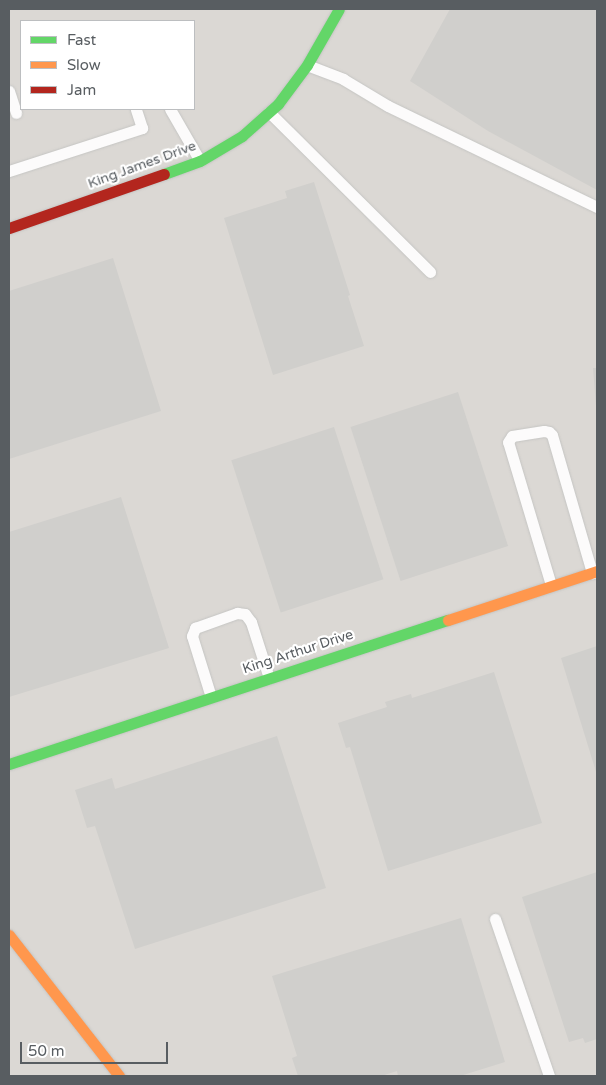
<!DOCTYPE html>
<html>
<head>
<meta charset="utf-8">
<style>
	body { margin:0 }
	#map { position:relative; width:606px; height:1085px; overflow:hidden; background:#e8e7e2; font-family:"Varela Round",sans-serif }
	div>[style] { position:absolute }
	.industrial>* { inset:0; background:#dbd8d4 }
	.building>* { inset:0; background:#d0cfcc; transform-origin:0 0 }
	.roads { filter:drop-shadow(0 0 1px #c5c5c3) drop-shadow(0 0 1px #c5c5c3) }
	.lane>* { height:11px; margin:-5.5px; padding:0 5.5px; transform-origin:5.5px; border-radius:5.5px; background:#fcfbfb }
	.fast>* { height:11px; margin:-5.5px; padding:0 5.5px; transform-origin:5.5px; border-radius:5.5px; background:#63d668 }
	.slow>* { height:11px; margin:-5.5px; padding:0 5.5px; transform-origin:5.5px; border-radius:5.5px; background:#ff974d }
	.jam>* { height:11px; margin:-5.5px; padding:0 5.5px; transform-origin:5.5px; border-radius:5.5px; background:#b3261e }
	span { translate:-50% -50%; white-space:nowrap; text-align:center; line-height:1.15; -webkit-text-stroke:4.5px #fff; paint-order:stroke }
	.street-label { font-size:14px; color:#585d61 }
	.frame { position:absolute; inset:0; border:10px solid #585d61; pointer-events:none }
	.legend { position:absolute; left:20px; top:20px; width:175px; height:90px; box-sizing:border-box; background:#fff; border:1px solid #bcbec0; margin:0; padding:6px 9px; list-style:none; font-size:15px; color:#585d61 }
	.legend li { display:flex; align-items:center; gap:10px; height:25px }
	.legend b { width:25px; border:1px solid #bcbec0 }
	.scale { position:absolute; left:20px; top:1042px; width:148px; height:22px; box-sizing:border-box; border:2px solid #585d61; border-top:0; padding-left:6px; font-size:15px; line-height:18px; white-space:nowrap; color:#585d61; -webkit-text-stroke:4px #fff; paint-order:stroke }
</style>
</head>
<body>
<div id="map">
	<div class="industrial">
		<i style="clip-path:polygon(evenodd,9px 9px,597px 9px,597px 1076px,9px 1076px,9px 9px,21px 21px,194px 21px,194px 109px,21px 109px,21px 21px)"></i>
	</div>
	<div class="building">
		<i style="clip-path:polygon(450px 9px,597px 9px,597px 190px,488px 131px,410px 81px)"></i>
		<i style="clip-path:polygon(314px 182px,350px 295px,348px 296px,364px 346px,273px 375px,224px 218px,287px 198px,285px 191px)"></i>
		<i style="clip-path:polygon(113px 258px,161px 411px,9px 459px,9px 291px)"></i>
		<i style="clip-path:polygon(593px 368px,597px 368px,597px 406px,596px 406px)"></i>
		<i style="left:458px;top:392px;width:162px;height:113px;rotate:72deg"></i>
		<i style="left:334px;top:427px;width:160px;height:108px;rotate:72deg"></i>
		<i style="clip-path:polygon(121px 497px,169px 648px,9px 697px,9px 532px)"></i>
		<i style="clip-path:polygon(597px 646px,597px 775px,561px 658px)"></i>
		<i style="clip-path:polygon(494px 672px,542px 823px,388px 871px,350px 747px,346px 748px,338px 723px,387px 707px,385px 702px,411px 694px,412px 698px)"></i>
		<i style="clip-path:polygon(277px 736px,326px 888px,135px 949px,95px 826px,87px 828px,75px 790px,112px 778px,115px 789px)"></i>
		<i style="clip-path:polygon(597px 872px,597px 1039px,585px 1043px,583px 1038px,569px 1042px,522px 897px)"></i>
		<i style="clip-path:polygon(461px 918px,505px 1062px,460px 1076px,398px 1076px,397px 1071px,381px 1076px,298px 1076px,292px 1058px,297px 1056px,272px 976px)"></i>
	</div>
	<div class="roads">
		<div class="lane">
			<i style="left:307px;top:65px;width:39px;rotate:21deg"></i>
			<i style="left:343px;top:79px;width:52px;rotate:31deg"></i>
			<i style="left:388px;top:106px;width:232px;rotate:25.8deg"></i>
			<i style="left:9px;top:91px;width:23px;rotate:72deg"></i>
			<i style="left:170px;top:109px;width:60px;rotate:60deg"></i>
			<i style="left:269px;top:112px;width:227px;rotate:44.8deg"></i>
			<i style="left:9px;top:171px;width:140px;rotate:-17.9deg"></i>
			<i style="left:142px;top:128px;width:20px;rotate:-108deg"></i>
			<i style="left:551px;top:585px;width:149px;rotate:-106.7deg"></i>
			<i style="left:508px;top:442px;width:7px;rotate:-56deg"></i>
			<i style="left:512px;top:436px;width:32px;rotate:-9deg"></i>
			<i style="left:544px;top:431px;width:5px;rotate:11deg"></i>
			<i style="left:549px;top:432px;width:4px;rotate:45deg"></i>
			<i style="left:552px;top:435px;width:144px;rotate:73.8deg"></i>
			<i style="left:211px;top:697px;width:64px;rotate:-107.3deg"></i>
			<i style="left:192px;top:636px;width:9px;rotate:-69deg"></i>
			<i style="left:195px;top:628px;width:45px;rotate:-19.7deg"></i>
			<i style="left:237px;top:613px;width:8px;rotate:7deg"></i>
			<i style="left:245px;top:614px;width:10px;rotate:53deg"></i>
			<i style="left:251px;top:622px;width:59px;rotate:72.2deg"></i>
			<i style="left:495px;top:919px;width:166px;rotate:71deg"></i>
		</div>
		<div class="fast">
			<i style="left:164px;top:174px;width:38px;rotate:-20deg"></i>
			<i style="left:200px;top:161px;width:49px;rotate:-30.8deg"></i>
			<i style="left:242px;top:136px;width:48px;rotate:-41.6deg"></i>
			<i style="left:278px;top:104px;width:49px;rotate:-53.4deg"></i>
			<i style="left:307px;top:65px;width:64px;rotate:-60.3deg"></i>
			<i style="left:9px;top:764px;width:462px;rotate:-18.2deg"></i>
		</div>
		<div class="slow">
			<i style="left:448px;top:620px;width:157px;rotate:-18.2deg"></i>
			<i style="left:9px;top:935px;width:179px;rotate:52deg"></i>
		</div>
		<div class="jam">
			<i style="left:9px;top:228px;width:164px;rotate:-19.2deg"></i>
		</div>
	</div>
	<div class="street-label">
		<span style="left:142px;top:165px;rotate:-20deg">King James Drive</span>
		<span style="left:298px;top:652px;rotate:-18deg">King Arthur Drive</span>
	</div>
	<div class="frame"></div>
	<ul class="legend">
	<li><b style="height:6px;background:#63d668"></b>Fast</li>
	<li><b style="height:6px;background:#ff974d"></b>Slow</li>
	<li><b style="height:6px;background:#b3261e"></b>Jam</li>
	</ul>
	<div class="scale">50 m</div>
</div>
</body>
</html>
